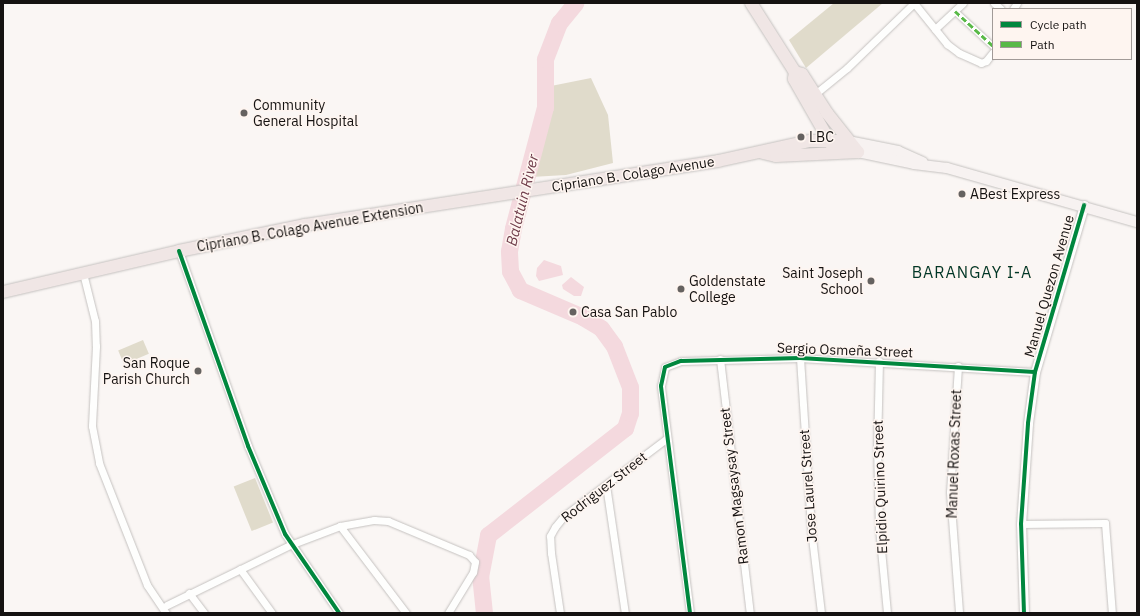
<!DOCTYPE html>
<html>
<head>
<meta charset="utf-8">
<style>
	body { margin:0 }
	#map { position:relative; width:1140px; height:616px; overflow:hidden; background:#faf6f4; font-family:"IBM Plex Sans",sans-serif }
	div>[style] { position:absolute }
	.green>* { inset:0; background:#e0dbcb; transform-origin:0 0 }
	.water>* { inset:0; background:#f4d9de }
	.river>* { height:17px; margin:-8.5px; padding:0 8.5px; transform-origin:8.5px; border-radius:8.5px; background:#f4d9de }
	.roads { filter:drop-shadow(0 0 1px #c5c2c0) drop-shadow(0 0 1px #c5c2c0) }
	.pedestrian>* { height:5.5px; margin:-2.75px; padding:0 2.75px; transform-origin:2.75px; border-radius:2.75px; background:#fefefd }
	.minor>* { height:7px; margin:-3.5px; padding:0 3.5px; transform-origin:3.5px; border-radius:3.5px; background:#fefefd }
	.tertiary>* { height:9px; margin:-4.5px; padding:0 4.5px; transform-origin:4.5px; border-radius:4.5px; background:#fefefd }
	.secondary>* { height:10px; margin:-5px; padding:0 5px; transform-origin:5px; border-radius:5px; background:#f7f2f1 }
	.primary>* { height:12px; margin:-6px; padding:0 6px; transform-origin:6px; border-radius:6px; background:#f0e6e5 }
	.quiet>* { height:3px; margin-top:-1.5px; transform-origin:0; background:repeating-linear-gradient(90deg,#58b947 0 6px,transparent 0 9px) }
	.cycleway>* { height:4px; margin:-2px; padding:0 2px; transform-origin:2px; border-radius:2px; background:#00873e }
	.dots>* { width:11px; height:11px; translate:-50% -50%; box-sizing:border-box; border:2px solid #fef5f0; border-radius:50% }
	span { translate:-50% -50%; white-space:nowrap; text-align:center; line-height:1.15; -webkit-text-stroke:3px #fef5f0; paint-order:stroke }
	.poi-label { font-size:14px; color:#151211 }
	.left { translate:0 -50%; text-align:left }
	.right { translate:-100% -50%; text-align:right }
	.street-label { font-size:14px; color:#151211 }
	.water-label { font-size:15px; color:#6f3c4a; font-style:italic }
	.quarter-label { font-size:16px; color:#013626; letter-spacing:1px }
	.frame { position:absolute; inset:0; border:4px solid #151211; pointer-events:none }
	.legend { position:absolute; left:992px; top:8px; width:140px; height:52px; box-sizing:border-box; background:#fef5f0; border:1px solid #a19a97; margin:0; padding:5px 7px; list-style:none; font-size:12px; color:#151211 }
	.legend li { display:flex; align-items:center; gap:8px; height:20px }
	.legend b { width:20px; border:1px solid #a19a97 }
</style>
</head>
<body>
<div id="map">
	<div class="green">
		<i style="clip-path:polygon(834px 3px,883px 3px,806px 68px,789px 40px)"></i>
		<i style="clip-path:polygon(591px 78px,608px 115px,613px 163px,566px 175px,531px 177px,551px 86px)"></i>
		<i style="left:143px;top:340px;width:15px;height:27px;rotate:67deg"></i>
		<i style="left:255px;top:478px;width:48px;height:23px;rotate:68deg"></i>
	</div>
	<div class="water">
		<i style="clip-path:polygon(544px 260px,561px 266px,563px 275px,539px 281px,536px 276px,537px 268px)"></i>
		<i style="clip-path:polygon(571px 277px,584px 287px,581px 296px,574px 296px,563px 289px,562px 285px)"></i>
	</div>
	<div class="river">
		<i style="left:484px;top:613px;width:36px;rotate:-96deg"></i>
		<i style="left:480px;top:577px;width:43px;rotate:-79.2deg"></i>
		<i style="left:488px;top:535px;width:174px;rotate:-38deg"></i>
		<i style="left:625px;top:428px;width:16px;rotate:-72deg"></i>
		<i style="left:630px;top:413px;width:26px;rotate:-90deg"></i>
		<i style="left:630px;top:387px;width:44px;rotate:-111.3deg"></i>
		<i style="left:614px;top:346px;width:22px;rotate:-126deg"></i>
		<i style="left:601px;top:328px;width:21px;rotate:-149deg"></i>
		<i style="left:583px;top:317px;width:69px;rotate:-156.8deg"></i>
		<i style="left:520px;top:290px;width:21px;rotate:-118deg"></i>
		<i style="left:510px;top:271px;width:20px;rotate:-93deg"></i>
		<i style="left:509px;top:251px;width:23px;rotate:-80deg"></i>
		<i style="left:513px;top:228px;width:125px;rotate:-75.2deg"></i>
		<i style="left:545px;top:107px;width:48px;rotate:-90deg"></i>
		<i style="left:545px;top:59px;width:39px;rotate:-69deg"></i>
		<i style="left:559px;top:23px;width:26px;rotate:-51deg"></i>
	</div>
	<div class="roads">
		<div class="pedestrian">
			<i style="left:955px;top:11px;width:52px;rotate:42.6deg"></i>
		</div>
		<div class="minor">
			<i style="left:914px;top:3px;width:53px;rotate:51.2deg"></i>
			<i style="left:947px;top:44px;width:15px;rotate:37deg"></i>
			<i style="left:959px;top:53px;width:24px;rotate:24deg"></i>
			<i style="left:981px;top:63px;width:5px;rotate:-22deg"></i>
			<i style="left:986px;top:61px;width:11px;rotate:-52deg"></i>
			<i style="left:994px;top:3px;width:9px;rotate:41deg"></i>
			<i style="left:1013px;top:9px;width:7px;rotate:-56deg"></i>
			<i style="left:935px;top:29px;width:38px;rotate:-43deg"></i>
			<i style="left:815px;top:94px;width:41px;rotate:-39.1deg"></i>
			<i style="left:847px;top:68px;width:93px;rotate:-44.1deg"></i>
			<i style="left:179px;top:251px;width:207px;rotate:70.5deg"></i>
			<i style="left:248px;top:446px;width:95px;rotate:67.2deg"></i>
			<i style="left:285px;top:534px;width:96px;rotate:55.6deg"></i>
			<i style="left:83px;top:273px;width:49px;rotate:76deg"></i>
			<i style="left:95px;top:321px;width:25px;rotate:88deg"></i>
			<i style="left:96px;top:346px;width:80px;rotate:92.9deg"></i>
			<i style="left:92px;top:426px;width:38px;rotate:79deg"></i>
			<i style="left:99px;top:463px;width:131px;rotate:68.5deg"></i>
			<i style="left:147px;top:585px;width:34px;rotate:56deg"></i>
			<i style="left:800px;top:358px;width:171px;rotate:86.3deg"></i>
			<i style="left:811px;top:529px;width:85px;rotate:83.2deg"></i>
			<i style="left:720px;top:359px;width:256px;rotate:83.3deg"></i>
			<i style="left:879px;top:361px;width:85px;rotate:91.3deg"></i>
			<i style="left:877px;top:446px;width:82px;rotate:88.6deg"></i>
			<i style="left:879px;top:528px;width:85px;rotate:84.6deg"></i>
			<i style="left:958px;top:366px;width:126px;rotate:93.6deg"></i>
			<i style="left:950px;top:492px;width:121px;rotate:85.7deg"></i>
			<i style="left:606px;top:485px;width:129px;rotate:81.6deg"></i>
			<i style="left:1021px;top:524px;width:84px;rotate:-0.7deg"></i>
			<i style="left:1105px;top:523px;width:90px;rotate:85.6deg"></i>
			<i style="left:340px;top:526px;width:109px;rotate:52.8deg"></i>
			<i style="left:240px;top:569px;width:54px;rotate:54deg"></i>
			<i style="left:189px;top:593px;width:25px;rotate:53deg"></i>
			<i style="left:167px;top:605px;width:137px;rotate:-26deg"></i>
			<i style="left:290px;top:545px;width:53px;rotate:-20.8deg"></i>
			<i style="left:340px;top:526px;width:35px;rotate:-10deg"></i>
			<i style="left:374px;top:520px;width:14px;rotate:4deg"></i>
			<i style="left:388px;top:521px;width:88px;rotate:22.8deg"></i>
			<i style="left:469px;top:555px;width:9px;rotate:49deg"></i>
			<i style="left:475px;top:562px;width:10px;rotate:101deg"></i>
			<i style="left:473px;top:572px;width:48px;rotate:121.4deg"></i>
			<i style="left:560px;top:613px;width:61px;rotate:-98.5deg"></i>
			<i style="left:551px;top:553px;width:17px;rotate:-93deg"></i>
			<i style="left:550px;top:536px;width:10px;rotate:-61deg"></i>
			<i style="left:555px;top:527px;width:14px;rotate:-51deg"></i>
			<i style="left:564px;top:516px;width:129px;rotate:-37.1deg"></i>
			<i style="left:690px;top:613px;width:229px;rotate:-97.3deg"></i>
			<i style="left:661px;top:386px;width:19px;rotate:-78deg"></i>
			<i style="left:665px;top:367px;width:17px;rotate:-21deg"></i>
			<i style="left:681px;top:361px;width:119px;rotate:-1.4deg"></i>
			<i style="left:800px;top:358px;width:235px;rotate:3.4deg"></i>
		</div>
		<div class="tertiary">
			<i style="left:1024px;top:613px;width:89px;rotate:-91.9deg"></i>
			<i style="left:1021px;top:524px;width:101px;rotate:-86deg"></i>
			<i style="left:1028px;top:423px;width:51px;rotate:-82.2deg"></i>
			<i style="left:1035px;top:372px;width:174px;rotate:-73.6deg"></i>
		</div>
		<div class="secondary">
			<i style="left:848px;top:141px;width:51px;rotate:11.3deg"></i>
			<i style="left:898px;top:151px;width:27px;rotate:24deg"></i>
			<i style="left:858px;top:152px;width:57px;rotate:12.1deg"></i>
			<i style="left:914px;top:164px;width:33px;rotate:7deg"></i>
			<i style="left:947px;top:168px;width:198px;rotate:15.9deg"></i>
		</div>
		<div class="primary">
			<i style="left:751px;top:3px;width:82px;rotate:57.5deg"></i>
			<i style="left:795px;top:72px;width:7px;rotate:16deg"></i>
			<i style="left:802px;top:74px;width:46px;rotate:57.3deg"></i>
			<i style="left:827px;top:113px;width:50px;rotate:51.5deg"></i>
			<i style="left:795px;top:72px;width:7px;rotate:98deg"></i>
			<i style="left:794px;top:79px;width:78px;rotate:60.2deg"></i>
			<i style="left:763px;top:153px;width:13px;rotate:13deg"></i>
			<i style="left:776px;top:156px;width:82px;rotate:-2.8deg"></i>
			<i style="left:3px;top:292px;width:181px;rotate:-13.1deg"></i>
			<i style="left:179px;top:251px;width:129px;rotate:-11.7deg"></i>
			<i style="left:305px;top:225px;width:418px;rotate:-8.8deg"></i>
			<i style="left:718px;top:161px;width:94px;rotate:-12.3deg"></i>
			<i style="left:810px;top:141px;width:38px"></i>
		</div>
	</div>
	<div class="quiet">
		<i style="left:955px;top:11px;width:52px;rotate:42.6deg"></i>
	</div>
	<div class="cycleway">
		<i style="left:179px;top:251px;width:207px;rotate:70.5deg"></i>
		<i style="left:248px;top:446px;width:95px;rotate:67.2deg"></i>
		<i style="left:285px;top:534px;width:96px;rotate:55.6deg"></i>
		<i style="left:690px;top:613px;width:229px;rotate:-97.3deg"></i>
		<i style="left:661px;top:386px;width:19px;rotate:-78deg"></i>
		<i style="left:665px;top:367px;width:17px;rotate:-21deg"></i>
		<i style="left:681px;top:361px;width:119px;rotate:-1.4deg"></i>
		<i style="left:800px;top:358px;width:235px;rotate:3.4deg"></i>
		<i style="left:1024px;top:613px;width:89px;rotate:-91.9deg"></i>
		<i style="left:1021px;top:524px;width:101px;rotate:-86deg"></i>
		<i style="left:1028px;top:423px;width:51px;rotate:-82.2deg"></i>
		<i style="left:1035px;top:372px;width:174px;rotate:-73.6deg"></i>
	</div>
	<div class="dots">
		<i style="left:244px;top:113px;background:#656260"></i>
		<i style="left:801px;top:137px;background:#656260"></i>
		<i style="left:962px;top:194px;background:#656260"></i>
		<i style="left:871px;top:281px;background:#656260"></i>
		<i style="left:681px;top:289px;background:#656260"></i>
		<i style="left:573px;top:312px;background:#656260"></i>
		<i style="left:198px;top:371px;background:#656260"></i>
	</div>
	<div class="poi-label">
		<span class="left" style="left:253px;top:113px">Community<br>General Hospital</span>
		<span class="left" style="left:809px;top:137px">LBC</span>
		<span class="left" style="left:970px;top:194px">ABest Express</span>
		<span class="right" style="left:863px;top:281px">Saint Joseph<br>School</span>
		<span class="left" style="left:689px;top:289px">Goldenstate<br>College</span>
		<span class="left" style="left:581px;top:312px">Casa San Pablo</span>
		<span class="right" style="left:190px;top:371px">San Roque<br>Parish Church</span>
	</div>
	<div class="street-label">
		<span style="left:633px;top:174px;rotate:-9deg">Cipriano B. Colago Avenue</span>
		<span style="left:310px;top:227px;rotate:-10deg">Cipriano B. Colago Avenue Extension</span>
		<span style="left:1049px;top:286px;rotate:-74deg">Manuel Quezon Avenue</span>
		<span style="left:845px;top:350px;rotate:2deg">Sergio Osmeña Street</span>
		<span style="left:954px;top:454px;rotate:-88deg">Manuel Roxas Street</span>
		<span style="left:734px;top:486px;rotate:-97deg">Ramon Magsaysay Street</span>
		<span style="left:808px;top:486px;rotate:-94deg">Jose Laurel Street</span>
		<span style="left:604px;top:487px;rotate:-38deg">Rodriguez Street</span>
		<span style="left:880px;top:487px;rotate:-92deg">Elpidio Quirino Street</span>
	</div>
	<div class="water-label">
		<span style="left:522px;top:200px;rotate:-76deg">Balatuin River</span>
	</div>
	<div class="quarter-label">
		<span style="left:972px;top:272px">BARANGAY I-A</span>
	</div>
	<div class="frame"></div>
	<ul class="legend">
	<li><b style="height:5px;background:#00873e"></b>Cycle path</li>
	<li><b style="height:5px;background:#58b947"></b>Path</li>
	</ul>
</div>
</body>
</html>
